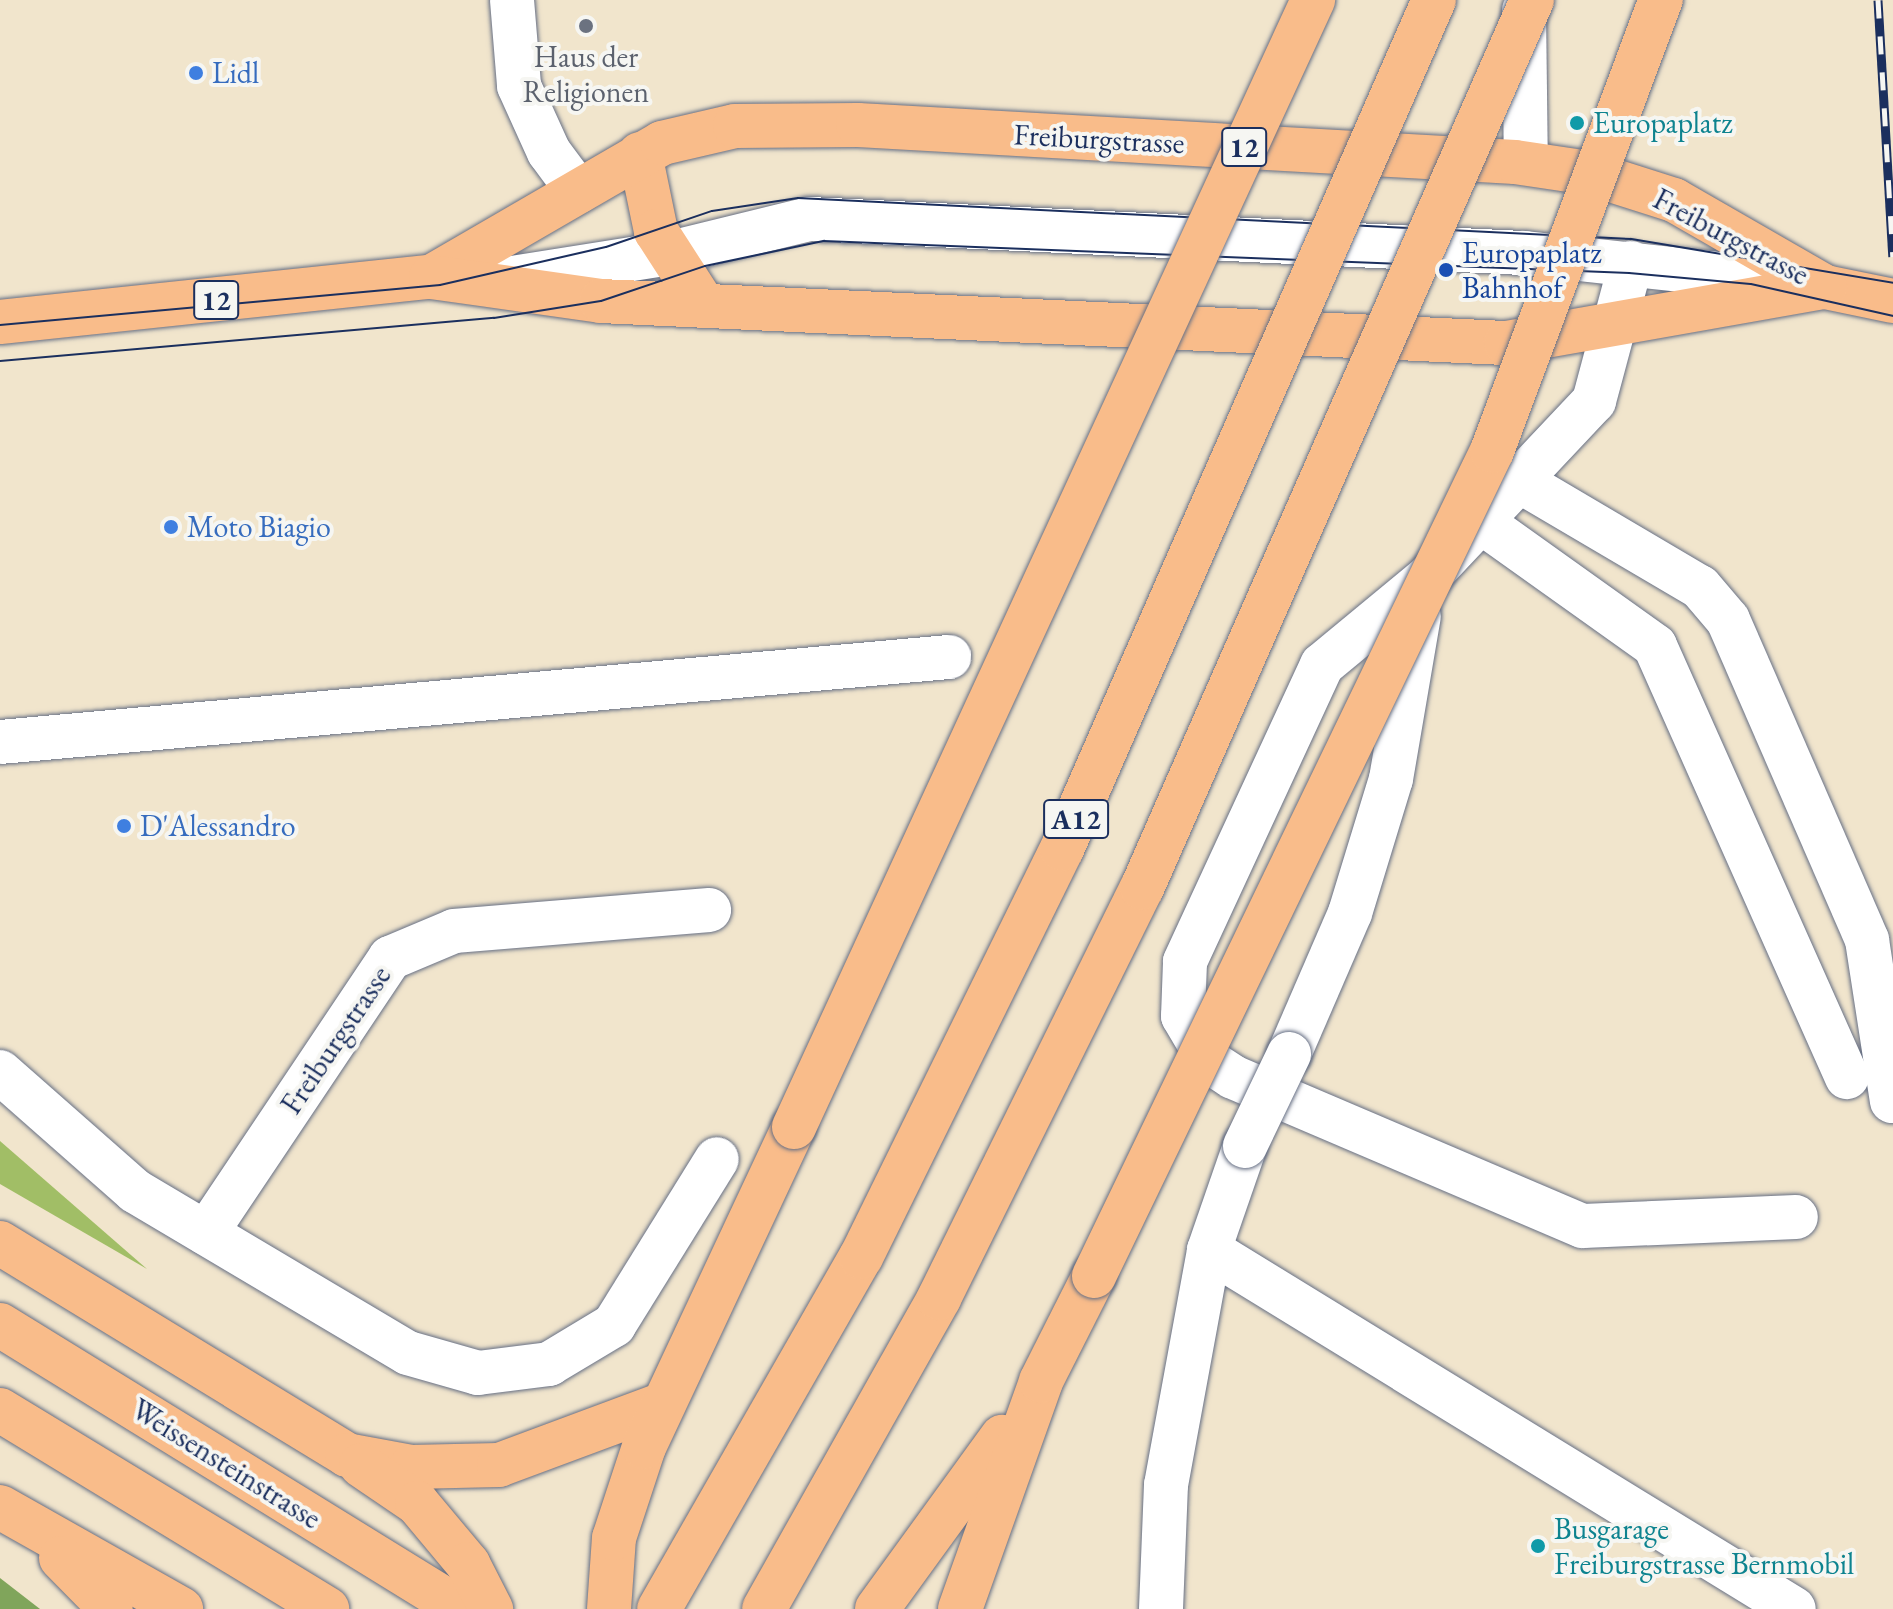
<!DOCTYPE html>
<html>
<head>
<meta charset="utf-8">
<style>
	body { margin:0 }
	#map { position:relative; width:1893px; height:1609px; overflow:hidden; background:#f1e5cc; font-family:"EB Garamond",serif }
	div>[style] { position:absolute }
	.green>* { inset:0; background:#a1be66 }
	.forest>* { inset:0; background:#80a55b }
	.roads { filter:drop-shadow(0 0 2px #666f84) drop-shadow(0 0 2px #666f84) }
	.minor>* { height:44px; margin:-22px; padding:0 22px; transform-origin:22px; border-radius:22px; background:#fff }
	.major>* { height:44px; margin:-22px; padding:0 22px; transform-origin:22px; border-radius:22px; background:#f9bc8a }
	.highway>* { height:44px; margin:-22px; padding:0 22px; transform-origin:22px; border-radius:22px; background:#f9bc8a }
	.tram>* { height:2px; margin:-1px; padding:0 1px; transform-origin:1px; border-radius:1px; background:#1b2f5e }
	.rail>* { height:9px; margin-top:-4.5px; transform-origin:0; background:repeating-linear-gradient(90deg,#f6f6f2 0 18px,#1b2f5e 0 36px); box-sizing:border-box; border-block:2px solid #1b2f5e }
	.bridges { filter:drop-shadow(0 0 2px #666f84) drop-shadow(0 0 2px #666f84) }
	.minor-bridge>* { height:44px; margin:-22px; padding:0 22px; transform-origin:22px; border-radius:22px; background:#fff }
	.highway-bridge>* { height:44px; margin:-22px; padding:0 22px; transform-origin:22px; border-radius:22px; background:#f9bc8a }
	.dots>* { width:22px; height:22px; translate:-50% -50%; box-sizing:border-box; border:4px solid #f6f6f2; border-radius:50% }
	span { translate:-50% -50%; white-space:nowrap; text-align:center; line-height:1.15; -webkit-text-stroke:8px #f6f6f2; paint-order:stroke }
	.shield-label span { padding:2px 6px; background:#f6f6f2; border:2px solid; border-radius:6px; -webkit-text-stroke-width:0 }
	.shield-label { font-size:28px; color:#1b2f5e; font-weight:700 }
	.worship-label { font-size:30px; color:#5b616d }
	.shop-label { font-size:30px; color:#366cbe }
	.left { translate:0 -50%; text-align:left }
	.culture-label { font-size:30px; color:#0d838f }
	.street-label { font-size:30px; color:#1b2f5e }
	.transit-label { font-size:30px; color:#164399 }
</style>
</head>
<body>
<div id="map">
	<div class="green">
		<i style="clip-path:polygon(0 1141px,147px 1269px,0 1184px)"></i>
	</div>
	<div class="forest">
		<i style="clip-path:polygon(0 1578px,40px 1609px,0 1609px)"></i>
	</div>
	<div class="roads">
		<div class="minor">
			<i style="left:512px;top:0;width:86px;rotate:85.3deg"></i>
			<i style="left:519px;top:86px;width:72px;rotate:65.6deg"></i>
			<i style="left:549px;top:152px;width:49px;rotate:53.4deg"></i>
			<i style="left:1524px;top:10px;width:153px;rotate:89.3deg"></i>
			<i style="left:1631px;top:263px;width:143px;rotate:105deg"></i>
			<i style="left:1594px;top:401px;width:245px;rotate:133.3deg"></i>
			<i style="left:1426px;top:579px;width:135px;rotate:140.4deg"></i>
			<i style="left:1322px;top:665px;width:327px;rotate:114.8deg"></i>
			<i style="left:1185px;top:962px;width:54px;rotate:92.1deg"></i>
			<i style="left:1183px;top:1016px;width:53px;rotate:59.6deg"></i>
			<i style="left:1210px;top:1062px;width:27px;rotate:33deg"></i>
			<i style="left:1233px;top:1077px;width:380px;rotate:23.1deg"></i>
			<i style="left:1583px;top:1226px;width:213px;rotate:-2.4deg"></i>
			<i style="left:506px;top:279px;width:166px;rotate:-9deg"></i>
			<i style="left:670px;top:253px;width:144px;rotate:-13.7deg"></i>
			<i style="left:810px;top:219px;width:715px;rotate:2.73deg"></i>
			<i style="left:1524px;top:253px;width:297px;rotate:6.2deg"></i>
			<i style="left:1518px;top:480px;width:211px;rotate:30.5deg"></i>
			<i style="left:1700px;top:587px;width:43px;rotate:49.7deg"></i>
			<i style="left:1728px;top:620px;width:349px;rotate:66.5deg"></i>
			<i style="left:1867px;top:940px;width:163px;rotate:81.2deg"></i>
			<i style="left:1480px;top:521px;width:215px;rotate:35.5deg"></i>
			<i style="left:1655px;top:646px;width:472px;rotate:66deg"></i>
			<i style="left:0;top:742px;width:953px;rotate:-5.12deg"></i>
			<i style="left:1289px;top:1054px;width:154px;rotate:-66.6deg"></i>
			<i style="left:1350px;top:913px;width:140px;rotate:-73deg"></i>
			<i style="left:1391px;top:779px;width:165px;rotate:-80.3deg"></i>
			<i style="left:0;top:1072px;width:180px;rotate:41.4deg"></i>
			<i style="left:135px;top:1191px;width:317px;rotate:30.7deg"></i>
			<i style="left:408px;top:1353px;width:73px;rotate:15.9deg"></i>
			<i style="left:478px;top:1373px;width:72px;rotate:-7.2deg"></i>
			<i style="left:549px;top:1364px;width:76px;rotate:-31deg"></i>
			<i style="left:614px;top:1325px;width:195px;rotate:-58.2deg"></i>
			<i style="left:206px;top:1233px;width:331px;rotate:-56.2deg"></i>
			<i style="left:390px;top:958px;width:69px;rotate:-22.9deg"></i>
			<i style="left:454px;top:931px;width:256px;rotate:-4.7deg"></i>
			<i style="left:1209px;top:1250px;width:686px;rotate:31.54deg"></i>
			<i style="left:1161px;top:1609px;width:124px;rotate:-87.7deg"></i>
			<i style="left:1166px;top:1485px;width:239px;rotate:-79.6deg"></i>
			<i style="left:1209px;top:1250px;width:110px;rotate:-70.9deg"></i>
		</div>
		<div class="major">
			<i style="left:640px;top:154px;width:79px;rotate:78.3deg"></i>
			<i style="left:656px;top:231px;width:87px;rotate:57.2deg"></i>
			<i style="left:431px;top:277px;width:267px;rotate:-30.1deg"></i>
			<i style="left:662px;top:143px;width:75px;rotate:-13.1deg"></i>
			<i style="left:735px;top:126px;width:123px;rotate:-0.5deg"></i>
			<i style="left:858px;top:125px;width:658px;rotate:3.22deg"></i>
			<i style="left:1515px;top:162px;width:75px;rotate:8.5deg"></i>
			<i style="left:1589px;top:173px;width:89px;rotate:17.6deg"></i>
			<i style="left:1674px;top:200px;width:174px;rotate:29.9deg"></i>
			<i style="left:1825px;top:287px;width:69px;rotate:11.6deg"></i>
			<i style="left:0;top:322px;width:433px;rotate:-6deg"></i>
			<i style="left:431px;top:277px;width:172px;rotate:8deg"></i>
			<i style="left:601px;top:301px;width:906px;rotate:2.66deg"></i>
			<i style="left:1506px;top:343px;width:324px;rotate:-10deg"></i>
			<i style="left:0;top:1325px;width:530px;rotate:31.65deg"></i>
			<i style="left:0;top:1410px;width:383px;rotate:31.3deg"></i>
		</div>
		<div class="highway">
			<i style="left:0;top:1243px;width:407px;rotate:31.4deg"></i>
			<i style="left:347px;top:1455px;width:65px;rotate:10.6deg"></i>
			<i style="left:411px;top:1467px;width:88px;rotate:-1.3deg"></i>
			<i style="left:499px;top:1465px;width:175px;rotate:-20.4deg"></i>
			<i style="left:361px;top:1465px;width:68px;rotate:34.2deg"></i>
			<i style="left:417px;top:1503px;width:80px;rotate:50.1deg"></i>
			<i style="left:468px;top:1564px;width:51px;rotate:62.9deg"></i>
			<i style="left:0;top:1507px;width:208px;rotate:29.4deg"></i>
			<i style="left:61px;top:1558px;width:71px;rotate:45.6deg"></i>
			<i style="left:609px;top:1609px;width:71px;rotate:-86deg"></i>
			<i style="left:614px;top:1538px;width:96px;rotate:-71.8deg"></i>
			<i style="left:644px;top:1447px;width:353px;rotate:-64.9deg"></i>
			<i style="left:877px;top:1609px;width:213px;rotate:-54deg"></i>
			<i style="left:960px;top:1609px;width:242px;rotate:-70.4deg"></i>
			<i style="left:1041px;top:1381px;width:118px;rotate:-63.2deg"></i>
		</div>
	</div>
	<div class="tram">
		<i style="left:0;top:325px;width:442px;rotate:-5.2deg"></i>
		<i style="left:440px;top:285px;width:170px;rotate:-12.9deg"></i>
		<i style="left:606px;top:247px;width:112px;rotate:-18.8deg"></i>
		<i style="left:712px;top:211px;width:87px;rotate:-8.6deg"></i>
		<i style="left:798px;top:198px;width:834px;rotate:2.82deg"></i>
		<i style="left:1631px;top:239px;width:266px;rotate:9.5deg"></i>
		<i style="left:0;top:361px;width:496px;rotate:-5deg"></i>
		<i style="left:494px;top:318px;width:108px;rotate:-9deg"></i>
		<i style="left:601px;top:301px;width:110px;rotate:-18.6deg"></i>
		<i style="left:705px;top:266px;width:122px;rotate:-11.9deg"></i>
		<i style="left:824px;top:241px;width:806px;rotate:2.28deg"></i>
		<i style="left:1629px;top:273px;width:122px;rotate:5.2deg"></i>
		<i style="left:1751px;top:284px;width:146px;rotate:12.7deg"></i>
	</div>
	<div class="rail">
		<i style="left:1878px;top:0;width:257px;rotate:86.7deg"></i>
	</div>
	<div class="bridges">
		<div class="minor-bridge">
			<i style="left:1245px;top:1146px;width:102px;rotate:-64.4deg"></i>
		</div>
		<div class="highway-bridge">
			<i style="left:794px;top:1127px;width:1241px;rotate:-65.27deg"></i>
			<i style="left:1094px;top:1276px;width:916px;rotate:-64.25deg"></i>
			<i style="left:1492px;top:451px;width:482px;rotate:-69.5deg"></i>
			<i style="left:659px;top:1609px;width:406px;rotate:-60.2deg"></i>
			<i style="left:861px;top:1257px;width:455px;rotate:-63.8deg"></i>
			<i style="left:1062px;top:849px;width:927px;rotate:-66.34deg"></i>
			<i style="left:764px;top:1609px;width:357px;rotate:-60.6deg"></i>
			<i style="left:939px;top:1298px;width:458px;rotate:-63.7deg"></i>
			<i style="left:1142px;top:888px;width:970px;rotate:-66.29deg"></i>
		</div>
	</div>
	<div class="dots">
		<i style="left:586px;top:26px;background:#6b7280"></i>
		<i style="left:196px;top:73px;background:#3f7fe0"></i>
		<i style="left:1577px;top:123px;background:#0f9aa8"></i>
		<i style="left:1446px;top:270px;background:#1a4fb4"></i>
		<i style="left:171px;top:527px;background:#3f7fe0"></i>
		<i style="left:124px;top:826px;background:#3f7fe0"></i>
		<i style="left:1538px;top:1546px;background:#0f9aa8"></i>
	</div>
	<div class="shield-label">
		<span style="left:1244px;top:147px">12</span>
		<span style="left:216px;top:300px">12</span>
		<span style="left:1076px;top:819px">A12</span>
	</div>
	<div class="worship-label">
		<span style="left:586px;top:74px">Haus der<br>Religionen</span>
	</div>
	<div class="shop-label">
		<span class="left" style="left:212px;top:73px">Lidl</span>
		<span class="left" style="left:187px;top:527px">Moto Biagio</span>
		<span class="left" style="left:140px;top:826px">D'Alessandro</span>
	</div>
	<div class="culture-label">
		<span class="left" style="left:1593px;top:123px">Europaplatz</span>
		<span class="left" style="left:1554px;top:1546px">Busgarage<br>Freiburgstrasse Bernmobil</span>
	</div>
	<div class="street-label">
		<span style="left:1099px;top:139px;rotate:3deg">Freiburgstrasse</span>
		<span style="left:1731px;top:237px;rotate:28deg">Freiburgstrasse</span>
		<span style="left:336px;top:1040px;rotate:-56deg">Freiburgstrasse</span>
		<span style="left:226px;top:1464px;rotate:32deg">Weissensteinstrasse</span>
	</div>
	<div class="transit-label">
		<span class="left" style="left:1462px;top:270px">Europaplatz<br>Bahnhof</span>
	</div>
</div>
</body>
</html>
